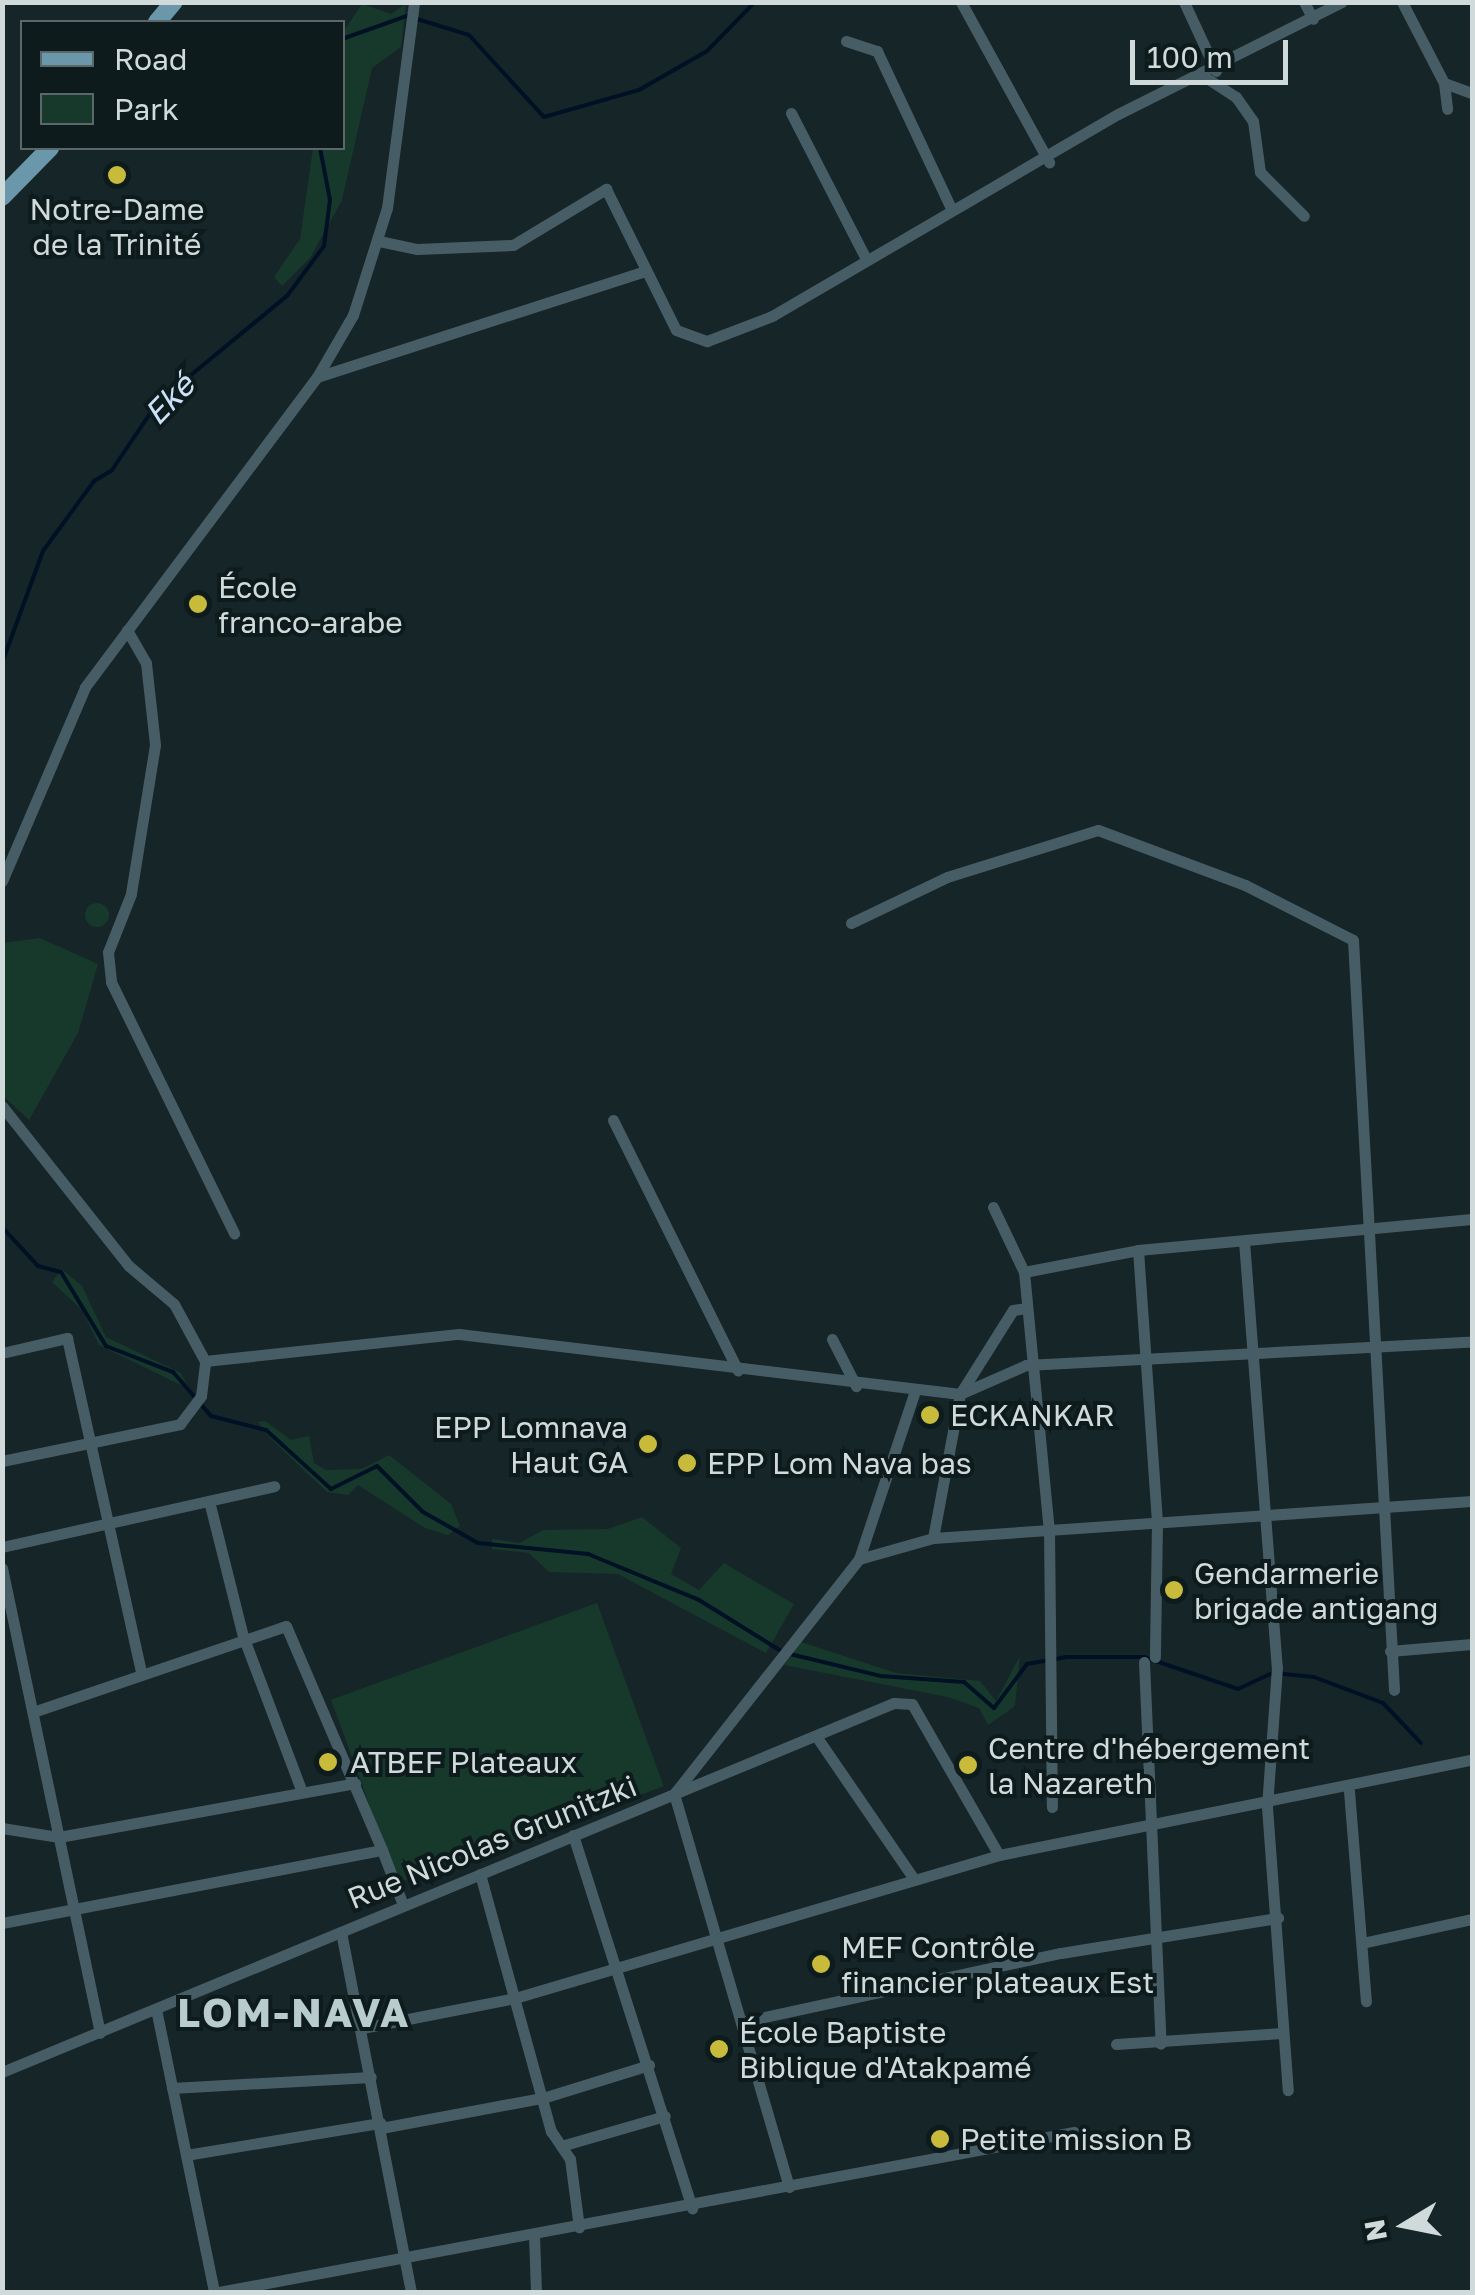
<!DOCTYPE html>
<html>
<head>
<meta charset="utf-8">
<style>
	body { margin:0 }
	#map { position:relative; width:1475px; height:2295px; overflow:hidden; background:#162527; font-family:"Golos Text",sans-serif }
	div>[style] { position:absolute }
	.green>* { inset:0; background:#17392b; transform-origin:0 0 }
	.round { border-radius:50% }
	.stream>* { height:4px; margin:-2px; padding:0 2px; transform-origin:2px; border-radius:2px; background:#001125 }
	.street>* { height:11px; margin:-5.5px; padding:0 5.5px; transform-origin:5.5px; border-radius:5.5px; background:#475d66 }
	.primary>* { height:18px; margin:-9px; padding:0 9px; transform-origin:9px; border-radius:9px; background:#6a97aa }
	.dots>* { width:28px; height:28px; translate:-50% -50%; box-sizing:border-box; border:5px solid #0d1b1d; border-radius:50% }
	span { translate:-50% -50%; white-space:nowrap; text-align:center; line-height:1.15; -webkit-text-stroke:8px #0d1b1d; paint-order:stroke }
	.poi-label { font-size:30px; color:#d1dadb }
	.left { translate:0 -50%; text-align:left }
	.right { translate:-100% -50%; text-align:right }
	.street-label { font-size:30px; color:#d1dadb }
	.water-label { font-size:32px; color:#cbe2f8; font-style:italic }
	.district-label { font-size:40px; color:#b8cbcd; font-weight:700; letter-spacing:2.5px }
	.frame { position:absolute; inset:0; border:5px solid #d1dadb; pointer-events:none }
	.legend { position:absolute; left:20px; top:20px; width:325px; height:130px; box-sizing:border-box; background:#0d1b1d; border:2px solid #5b6769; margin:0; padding:12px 18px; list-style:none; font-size:30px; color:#d1dadb }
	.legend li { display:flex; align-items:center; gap:20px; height:50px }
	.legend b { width:50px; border:2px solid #5b6769 }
	.north { position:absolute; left:1355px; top:2175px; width:100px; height:100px; -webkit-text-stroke:8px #0d1b1d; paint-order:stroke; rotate:260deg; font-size:28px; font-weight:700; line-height:40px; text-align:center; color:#d1dadb }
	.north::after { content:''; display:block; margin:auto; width:35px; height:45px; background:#d1dadb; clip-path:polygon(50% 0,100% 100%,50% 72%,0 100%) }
	.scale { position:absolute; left:1130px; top:40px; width:158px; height:45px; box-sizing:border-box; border:5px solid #d1dadb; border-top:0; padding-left:12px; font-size:30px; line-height:35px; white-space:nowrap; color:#d1dadb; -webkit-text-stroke:8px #0d1b1d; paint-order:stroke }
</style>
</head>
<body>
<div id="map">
	<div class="green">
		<i style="clip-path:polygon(362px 4px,391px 14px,406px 4px,401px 47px,372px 68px,342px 200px,310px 258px,282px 286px,274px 277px,300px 239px,313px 148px,342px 148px,343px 32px)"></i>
		<i class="round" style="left:85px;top:903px;width:24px;height:24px"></i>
		<i style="clip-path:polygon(40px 938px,98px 964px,78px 1033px,29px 1120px,3px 1096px,3px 943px)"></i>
		<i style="clip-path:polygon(62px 1269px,82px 1286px,106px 1337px,181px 1373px,189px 1389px,99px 1345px,82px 1310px,52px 1282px)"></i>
		<i style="clip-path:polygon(265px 1421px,291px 1440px,309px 1436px,314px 1463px,326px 1470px,362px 1469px,389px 1455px,451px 1504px,460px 1526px,448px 1535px,425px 1528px,358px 1485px,348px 1495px,327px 1492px,266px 1434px,258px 1422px)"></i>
		<i style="clip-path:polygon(642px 1517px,681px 1548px,671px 1574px,699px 1590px,724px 1563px,794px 1604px,766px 1653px,618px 1574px,549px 1572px,529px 1553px,492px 1549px,492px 1539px,520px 1543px,543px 1530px,608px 1529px)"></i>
		<i style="left:597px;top:1603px;width:195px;height:283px;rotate:70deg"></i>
		<i style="clip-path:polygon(801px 1642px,896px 1673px,980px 1681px,996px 1701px,1020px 1656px,1015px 1706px,988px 1725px,979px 1708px,948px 1697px,784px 1665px)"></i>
	</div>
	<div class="stream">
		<i style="left:417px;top:19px;width:54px;rotate:17.1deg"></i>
		<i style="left:469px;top:35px;width:111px;rotate:47.6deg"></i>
		<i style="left:544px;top:117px;width:99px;rotate:-15.9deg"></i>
		<i style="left:639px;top:90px;width:78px;rotate:-29.8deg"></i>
		<i style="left:707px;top:51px;width:69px;rotate:-45.6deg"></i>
		<i style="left:342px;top:39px;width:69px;rotate:-19.5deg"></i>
		<i style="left:2px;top:663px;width:119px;rotate:-69.9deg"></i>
		<i style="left:43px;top:551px;width:87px;rotate:-53.9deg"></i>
		<i style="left:94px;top:481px;width:21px;rotate:-31deg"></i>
		<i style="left:112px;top:470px;width:81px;rotate:-56.1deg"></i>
		<i style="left:157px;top:403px;width:168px;rotate:-39.5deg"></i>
		<i style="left:287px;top:296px;width:62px;rotate:-53.5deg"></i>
		<i style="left:324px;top:246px;width:46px;rotate:-82.6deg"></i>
		<i style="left:330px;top:200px;width:53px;rotate:-100.9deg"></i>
		<i style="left:2px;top:1227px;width:53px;rotate:47.3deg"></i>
		<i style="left:38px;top:1266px;width:24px;rotate:15deg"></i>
		<i style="left:61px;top:1272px;width:87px;rotate:58.7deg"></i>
		<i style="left:106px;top:1346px;width:72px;rotate:21.2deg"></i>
		<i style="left:173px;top:1372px;width:58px;rotate:49.2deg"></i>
		<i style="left:211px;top:1416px;width:57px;rotate:14.3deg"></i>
		<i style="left:266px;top:1430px;width:88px;rotate:42.2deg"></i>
		<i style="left:331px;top:1489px;width:51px;rotate:-26.6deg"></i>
		<i style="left:377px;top:1466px;width:65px;rotate:45deg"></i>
		<i style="left:423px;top:1512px;width:63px;rotate:29.4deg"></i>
		<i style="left:478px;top:1543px;width:111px;rotate:5.7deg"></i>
		<i style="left:588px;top:1554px;width:120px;rotate:22.5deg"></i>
		<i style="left:699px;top:1600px;width:97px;rotate:31.9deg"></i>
		<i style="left:790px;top:1654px;width:94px;rotate:13.6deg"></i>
		<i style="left:881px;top:1676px;width:83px;rotate:4.1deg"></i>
		<i style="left:964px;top:1682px;width:40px;rotate:41deg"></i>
		<i style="left:994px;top:1708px;width:55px;rotate:-53.1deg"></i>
		<i style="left:1027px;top:1664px;width:40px;rotate:-10deg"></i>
		<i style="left:1066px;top:1657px;width:78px"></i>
		<i style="left:1144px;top:1657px;width:99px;rotate:18.8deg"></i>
		<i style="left:1238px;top:1689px;width:38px;rotate:-25deg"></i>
		<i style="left:1273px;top:1673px;width:41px;rotate:5.6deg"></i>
		<i style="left:1314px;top:1677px;width:74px;rotate:20.6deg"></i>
		<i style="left:1383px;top:1703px;width:55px;rotate:46.5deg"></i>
	</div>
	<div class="street">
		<i style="left:961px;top:2px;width:183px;rotate:61.2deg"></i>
		<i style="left:1184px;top:2px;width:76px;rotate:65.1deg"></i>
		<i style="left:1304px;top:2px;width:19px;rotate:62deg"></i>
		<i style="left:1402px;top:2px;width:91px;rotate:62.6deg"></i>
		<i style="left:1444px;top:83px;width:30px;rotate:20deg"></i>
		<i style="left:846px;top:41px;width:33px;rotate:18deg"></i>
		<i style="left:877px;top:51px;width:174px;rotate:64.8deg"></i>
		<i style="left:1205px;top:77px;width:37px;rotate:33deg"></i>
		<i style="left:1236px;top:97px;width:29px;rotate:55deg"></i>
		<i style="left:1253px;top:121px;width:51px;rotate:82.2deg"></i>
		<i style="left:1260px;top:172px;width:62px;rotate:45deg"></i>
		<i style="left:1444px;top:83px;width:26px;rotate:83deg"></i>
		<i style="left:791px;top:113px;width:162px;rotate:62.8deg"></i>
		<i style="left:379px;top:241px;width:39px;rotate:12deg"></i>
		<i style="left:417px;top:249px;width:96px;rotate:-2.4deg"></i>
		<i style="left:513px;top:245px;width:109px;rotate:-31.1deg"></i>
		<i style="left:606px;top:189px;width:157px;rotate:63.6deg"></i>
		<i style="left:676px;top:330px;width:33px;rotate:20deg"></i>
		<i style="left:707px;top:341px;width:70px;rotate:-21deg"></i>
		<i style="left:772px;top:316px;width:401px;rotate:-30.3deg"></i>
		<i style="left:1118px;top:114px;width:250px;rotate:-26.6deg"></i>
		<i style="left:317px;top:377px;width:345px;rotate:-17.9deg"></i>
		<i style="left:127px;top:630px;width:38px;rotate:60deg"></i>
		<i style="left:146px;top:663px;width:82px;rotate:83.7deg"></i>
		<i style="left:155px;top:745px;width:151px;rotate:99.2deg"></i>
		<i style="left:131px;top:894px;width:62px;rotate:111.6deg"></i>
		<i style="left:108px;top:952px;width:30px;rotate:84deg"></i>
		<i style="left:111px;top:982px;width:280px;rotate:63.9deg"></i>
		<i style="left:2px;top:881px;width:211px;rotate:-66.8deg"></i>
		<i style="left:85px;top:687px;width:387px;rotate:-53.2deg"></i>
		<i style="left:317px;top:377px;width:72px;rotate:-59.9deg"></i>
		<i style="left:353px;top:315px;width:112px;rotate:-72.4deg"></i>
		<i style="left:387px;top:208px;width:208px;rotate:-82.5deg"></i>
		<i style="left:851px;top:923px;width:106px;rotate:-25.6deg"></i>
		<i style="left:947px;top:877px;width:158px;rotate:-17.3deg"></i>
		<i style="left:1098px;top:830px;width:157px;rotate:20.5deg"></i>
		<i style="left:1245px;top:885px;width:121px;rotate:27deg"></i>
		<i style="left:1353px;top:940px;width:751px;rotate:86.87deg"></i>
		<i style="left:2px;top:1106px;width:204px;rotate:51.6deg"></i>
		<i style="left:129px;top:1266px;width:59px;rotate:40.2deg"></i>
		<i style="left:174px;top:1304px;width:65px;rotate:61.5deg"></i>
		<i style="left:205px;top:1361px;width:255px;rotate:-6.1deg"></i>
		<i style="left:459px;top:1334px;width:505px;rotate:6.83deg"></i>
		<i style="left:960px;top:1394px;width:72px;rotate:-23.7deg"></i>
		<i style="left:1026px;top:1365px;width:447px;rotate:-3deg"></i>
		<i style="left:613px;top:1120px;width:280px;rotate:63.5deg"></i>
		<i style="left:993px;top:1207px;width:72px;rotate:64.5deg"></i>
		<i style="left:1024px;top:1272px;width:259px;rotate:84.5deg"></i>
		<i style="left:1049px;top:1530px;width:277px;rotate:89.4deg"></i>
		<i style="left:1244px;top:1241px;width:427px;rotate:85.6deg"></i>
		<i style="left:1277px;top:1667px;width:140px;rotate:94.1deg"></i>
		<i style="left:1267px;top:1807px;width:284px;rotate:85.8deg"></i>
		<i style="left:1138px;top:1250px;width:274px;rotate:86deg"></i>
		<i style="left:1157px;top:1523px;width:134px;rotate:90.9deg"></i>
		<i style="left:1024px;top:1272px;width:116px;rotate:-10.9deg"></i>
		<i style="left:1138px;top:1250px;width:335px;rotate:-5.3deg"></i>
		<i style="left:832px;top:1339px;width:53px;rotate:62.9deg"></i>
		<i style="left:2px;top:1353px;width:67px;rotate:-13deg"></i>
		<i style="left:67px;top:1338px;width:341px;rotate:77.5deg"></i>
		<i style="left:2px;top:1461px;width:182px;rotate:-11.7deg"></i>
		<i style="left:180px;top:1424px;width:35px;rotate:-53deg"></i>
		<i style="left:201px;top:1396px;width:35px;rotate:-83deg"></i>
		<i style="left:209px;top:1501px;width:139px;rotate:75.9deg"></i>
		<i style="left:243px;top:1636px;width:167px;rotate:69.3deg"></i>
		<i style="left:933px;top:1538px;width:147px;rotate:-79.4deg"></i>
		<i style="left:960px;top:1394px;width:99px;rotate:-57.8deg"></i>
		<i style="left:1013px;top:1310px;width:14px;rotate:-8deg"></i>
		<i style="left:2px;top:1547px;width:279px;rotate:-12.6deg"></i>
		<i style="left:859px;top:1559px;width:77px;rotate:-15.8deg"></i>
		<i style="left:933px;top:1538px;width:540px;rotate:-3.93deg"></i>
		<i style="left:2px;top:1568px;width:475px;rotate:78.1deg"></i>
		<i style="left:1390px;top:1651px;width:82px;rotate:-4.9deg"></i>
		<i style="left:1144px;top:1662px;width:382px;rotate:87.5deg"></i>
		<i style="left:33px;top:1712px;width:267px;rotate:-18.8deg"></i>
		<i style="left:286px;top:1626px;width:244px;rotate:66.8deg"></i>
		<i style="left:816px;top:1736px;width:173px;rotate:55.6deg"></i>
		<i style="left:1349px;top:1791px;width:211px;rotate:85.4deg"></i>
		<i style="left:2px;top:1828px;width:58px;rotate:9deg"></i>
		<i style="left:59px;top:1837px;width:301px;rotate:-10.3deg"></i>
		<i style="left:573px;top:1835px;width:392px;rotate:72.3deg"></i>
		<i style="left:480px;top:1874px;width:267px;rotate:74.6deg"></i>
		<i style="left:551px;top:2131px;width:34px;rotate:56deg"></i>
		<i style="left:570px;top:2159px;width:69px;rotate:82.5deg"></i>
		<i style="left:2px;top:1923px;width:387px;rotate:-10.9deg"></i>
		<i style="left:382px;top:1850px;width:59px;rotate:69.1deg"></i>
		<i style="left:341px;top:1932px;width:367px;rotate:79deg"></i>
		<i style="left:1362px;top:1943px;width:113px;rotate:-12.3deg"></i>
		<i style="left:156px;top:2009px;width:289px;rotate:78.4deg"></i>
		<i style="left:741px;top:2022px;width:327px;rotate:-12.2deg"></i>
		<i style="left:1061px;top:1953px;width:220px;rotate:-9.2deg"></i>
		<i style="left:362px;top:2028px;width:156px;rotate:-11.1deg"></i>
		<i style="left:515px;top:1998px;width:505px;rotate:-16.46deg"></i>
		<i style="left:999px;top:1855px;width:482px;rotate:-11.4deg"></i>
		<i style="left:1116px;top:2044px;width:167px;rotate:-3.8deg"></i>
		<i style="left:2px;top:2072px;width:727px;rotate:-22.47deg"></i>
		<i style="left:674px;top:1794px;width:299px;rotate:-51.8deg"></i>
		<i style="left:859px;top:1559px;width:174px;rotate:-71.6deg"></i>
		<i style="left:172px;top:2088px;width:199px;rotate:-3.2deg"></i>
		<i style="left:381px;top:2128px;width:168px;rotate:-10.6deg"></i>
		<i style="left:546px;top:2097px;width:108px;rotate:-17.3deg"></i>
		<i style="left:561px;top:2146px;width:108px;rotate:-16.1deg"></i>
		<i style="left:186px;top:2155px;width:197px;rotate:-9.4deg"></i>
		<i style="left:789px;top:2187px;width:409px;rotate:-106.3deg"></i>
		<i style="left:674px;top:1794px;width:238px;rotate:-22.5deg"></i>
		<i style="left:894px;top:1703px;width:18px;rotate:3deg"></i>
		<i style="left:912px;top:1704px;width:174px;rotate:60.1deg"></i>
		<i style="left:534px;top:2235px;width:57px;rotate:88deg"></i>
		<i style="left:219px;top:2292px;width:870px;rotate:-10.6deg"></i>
	</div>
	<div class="primary">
		<i style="left:157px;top:22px;width:26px;rotate:-50deg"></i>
		<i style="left:2px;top:197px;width:69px;rotate:-45.6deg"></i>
	</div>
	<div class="dots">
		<i style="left:117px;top:175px;background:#c8bb3b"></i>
		<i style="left:198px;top:604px;background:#c8bb3b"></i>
		<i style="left:930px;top:1415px;background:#c8bb3b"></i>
		<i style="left:648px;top:1444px;background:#c8bb3b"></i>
		<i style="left:687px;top:1463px;background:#c8bb3b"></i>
		<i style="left:1174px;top:1590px;background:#c8bb3b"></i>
		<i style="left:328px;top:1762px;background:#c8bb3b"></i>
		<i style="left:968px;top:1765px;background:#c8bb3b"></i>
		<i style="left:821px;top:1964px;background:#c8bb3b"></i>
		<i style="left:719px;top:2049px;background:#c8bb3b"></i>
		<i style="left:940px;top:2139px;background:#c8bb3b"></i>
	</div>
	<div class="poi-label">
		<span style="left:117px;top:226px">Notre-Dame<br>de la Trinité</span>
		<span class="left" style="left:218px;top:604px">École<br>franco-arabe</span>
		<span class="left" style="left:950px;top:1415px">ECKANKAR</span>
		<span class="right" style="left:628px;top:1444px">EPP Lomnava<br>Haut GA</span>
		<span class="left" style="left:707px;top:1463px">EPP Lom Nava bas</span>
		<span class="left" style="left:1194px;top:1590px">Gendarmerie<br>brigade antigang</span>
		<span class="left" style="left:988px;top:1765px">Centre d'hébergement<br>la Nazareth</span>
		<span class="left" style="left:350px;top:1762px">ATBEF Plateaux</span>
		<span class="left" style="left:841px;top:1964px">MEF Contrôle<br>financier plateaux Est</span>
		<span class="left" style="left:739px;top:2049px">École Baptiste<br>Biblique d'Atakpamé</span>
		<span class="left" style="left:960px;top:2139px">Petite mission B</span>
	</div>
	<div class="street-label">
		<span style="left:492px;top:1842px;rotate:-22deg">Rue Nicolas Grunitzki</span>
	</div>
	<div class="water-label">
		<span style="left:169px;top:399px;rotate:-46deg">Eké</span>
	</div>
	<div class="district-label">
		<span style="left:294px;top:2012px">LOM-NAVA</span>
	</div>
	<div class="frame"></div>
	<ul class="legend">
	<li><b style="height:12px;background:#6a97aa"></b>Road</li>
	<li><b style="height:28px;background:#17392b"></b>Park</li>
	</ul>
	<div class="north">N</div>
	<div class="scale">100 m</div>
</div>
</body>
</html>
